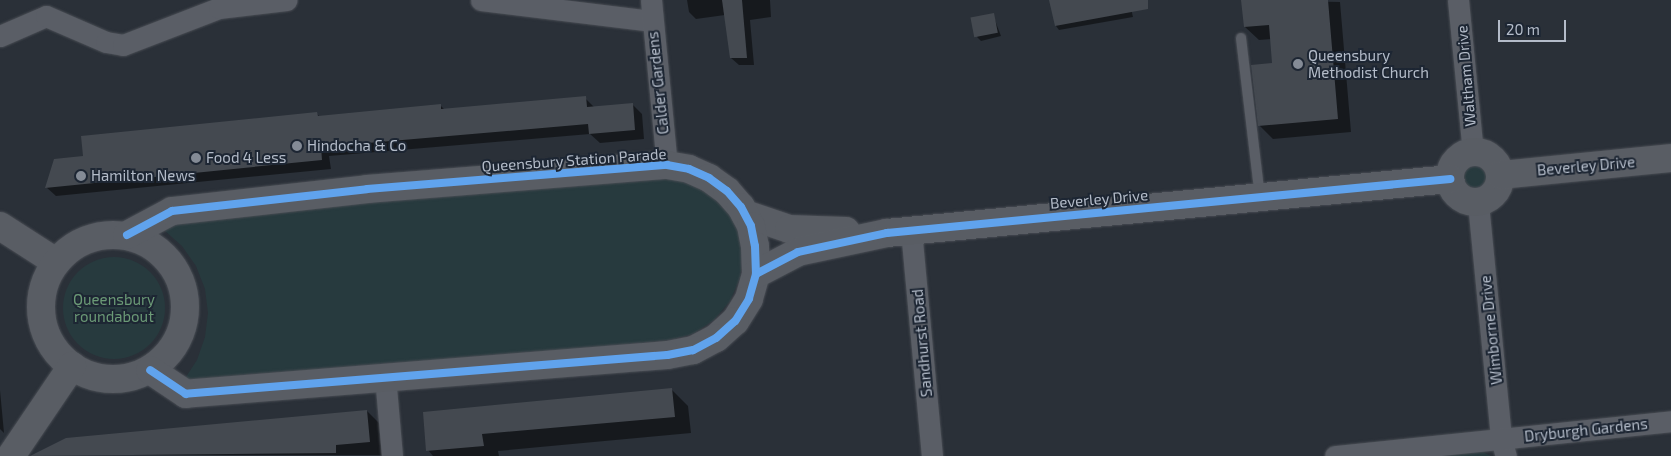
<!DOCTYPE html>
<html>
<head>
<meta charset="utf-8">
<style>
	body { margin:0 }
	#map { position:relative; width:1671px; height:456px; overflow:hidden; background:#2a3038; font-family:"Exo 2",sans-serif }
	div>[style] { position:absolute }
	.green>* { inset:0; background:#273a3e }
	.round { border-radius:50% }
	.shadow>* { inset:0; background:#0007 }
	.building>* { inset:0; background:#444950; transform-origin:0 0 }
	.roads { filter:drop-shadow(0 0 1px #484c53) drop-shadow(0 0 1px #484c53) }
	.lane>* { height:10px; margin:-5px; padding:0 5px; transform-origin:5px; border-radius:5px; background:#5a5e66 }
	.street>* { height:21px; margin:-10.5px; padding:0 10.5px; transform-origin:10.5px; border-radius:10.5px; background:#5a5e66 }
	.secondary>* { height:28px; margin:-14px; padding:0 14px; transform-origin:14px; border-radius:14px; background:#595d64 }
	.secondary>.ring { margin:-14px; padding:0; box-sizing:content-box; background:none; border:28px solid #595d64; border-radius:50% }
	.cycleway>* { height:8px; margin:-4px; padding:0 4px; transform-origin:4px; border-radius:4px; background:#60a3ed }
	.dots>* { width:14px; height:14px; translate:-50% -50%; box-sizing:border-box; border:2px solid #1d2633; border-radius:50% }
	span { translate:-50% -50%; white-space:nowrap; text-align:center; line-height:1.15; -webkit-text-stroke:4px #1d2633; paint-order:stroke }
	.poi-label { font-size:15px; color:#b4bcc9 }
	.left { translate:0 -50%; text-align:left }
	.street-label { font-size:15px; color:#b4bcc9 }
	.park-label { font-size:15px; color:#6b9a76 }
	.scale { position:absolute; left:1498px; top:20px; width:68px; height:22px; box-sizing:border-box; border:2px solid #b4bcc9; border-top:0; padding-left:6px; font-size:15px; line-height:18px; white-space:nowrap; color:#b4bcc9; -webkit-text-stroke:4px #1d2633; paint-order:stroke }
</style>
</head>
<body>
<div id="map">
	<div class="green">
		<i class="round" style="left:1461px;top:159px;width:30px;height:30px"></i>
		<i style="clip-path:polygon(661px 174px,686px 178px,726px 207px,738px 229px,743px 254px,740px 278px,730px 301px,714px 320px,693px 334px,669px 340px,191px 391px,184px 380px,197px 360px,205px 337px,208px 313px,205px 289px,196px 266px,182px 246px,164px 230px,170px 218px)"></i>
		<i class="round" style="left:63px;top:257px;width:102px;height:102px"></i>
		<i style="clip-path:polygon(1477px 449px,1491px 456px,1409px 456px)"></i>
	</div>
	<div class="shadow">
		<i style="clip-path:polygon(687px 0,770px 0,771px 17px,750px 20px,754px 65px,739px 65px,731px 58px,725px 15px,696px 19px,689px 12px)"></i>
		<i style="clip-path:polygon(1055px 0,1129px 0,1133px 17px,1059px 30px,1056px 26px)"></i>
		<i style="clip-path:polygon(1242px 0,1340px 2px,1351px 132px,1273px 139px,1260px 126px,1274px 64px,1272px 39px,1259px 40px,1245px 27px)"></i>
		<i style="clip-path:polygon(993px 15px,1001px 36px,981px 41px,977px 37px)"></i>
		<i style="clip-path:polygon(585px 98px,595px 108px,632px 104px,642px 114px,644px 139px,600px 143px,590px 134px,329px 156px,331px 169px,56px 196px,46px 187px,84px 157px,317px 114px,320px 117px,440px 105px,445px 110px)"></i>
		<i style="clip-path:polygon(0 390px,4px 433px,0 429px)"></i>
		<i style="clip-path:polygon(672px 390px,688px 406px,691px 433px,498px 451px,499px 456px,433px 456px,428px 450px,424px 413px)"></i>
		<i style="clip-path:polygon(367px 411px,380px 424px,383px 455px,45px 455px)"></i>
	</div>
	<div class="building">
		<i style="clip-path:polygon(722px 0,742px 0,747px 58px,730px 58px)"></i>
		<i style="clip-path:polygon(1049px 0,1148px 0,1148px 9px,1055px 26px)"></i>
		<i style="clip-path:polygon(1241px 0,1328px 0,1338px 119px,1258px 126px,1251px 65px,1272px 63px,1269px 25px,1244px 27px)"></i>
		<i style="left:994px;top:13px;width:20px;height:24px;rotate:79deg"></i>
		<i style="clip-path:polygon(586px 96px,587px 107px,633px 103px,635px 130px,589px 134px,588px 124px,321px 147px,322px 160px,45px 188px,54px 159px,83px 156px,81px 136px,317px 112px,318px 116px,441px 104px,441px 109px)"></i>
		<i style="clip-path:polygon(672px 388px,675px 417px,482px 434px,484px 446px,426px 451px,423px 412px)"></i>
		<i style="clip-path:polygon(367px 410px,370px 442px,336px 445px,336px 453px,30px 456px,66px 438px)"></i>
	</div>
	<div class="roads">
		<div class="lane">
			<i style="left:1241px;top:38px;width:160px;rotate:83.2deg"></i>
		</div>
		<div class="street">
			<i style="left:481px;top:0;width:171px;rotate:7deg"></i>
			<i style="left:651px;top:0;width:166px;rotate:84.5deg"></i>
			<i style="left:1458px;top:0;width:153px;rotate:84.4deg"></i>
			<i style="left:0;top:36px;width:50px;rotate:-23.5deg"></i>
			<i style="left:46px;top:16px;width:65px;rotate:23.4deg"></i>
			<i style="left:106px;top:42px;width:17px;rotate:10deg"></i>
			<i style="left:123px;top:45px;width:103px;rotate:-21.1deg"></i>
			<i style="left:219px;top:8px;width:68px;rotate:-6.7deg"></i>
			<i style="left:1478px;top:203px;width:237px;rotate:84.4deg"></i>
			<i style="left:1501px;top:439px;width:18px;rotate:74deg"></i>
			<i style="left:911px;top:230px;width:227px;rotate:84.7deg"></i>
			<i style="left:385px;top:376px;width:80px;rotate:85deg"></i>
			<i style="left:1335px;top:456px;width:338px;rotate:-5.9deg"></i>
		</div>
		<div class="secondary">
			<i class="ring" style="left:1450px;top:152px;width:22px;height:22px"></i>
			<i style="left:1501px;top:175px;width:171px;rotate:-5.7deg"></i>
			<i style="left:745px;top:214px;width:46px;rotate:18.8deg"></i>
			<i style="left:789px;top:229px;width:57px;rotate:2deg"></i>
			<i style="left:0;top:226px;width:67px;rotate:32.7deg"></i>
			<i class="ring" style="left:41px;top:235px;width:116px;height:116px"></i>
			<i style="left:127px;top:235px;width:51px;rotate:-28.1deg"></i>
			<i style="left:172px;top:211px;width:196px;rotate:-6.4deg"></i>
			<i style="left:367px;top:189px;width:301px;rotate:-4.6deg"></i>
			<i style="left:667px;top:165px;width:22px;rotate:10deg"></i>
			<i style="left:689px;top:169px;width:22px;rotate:24deg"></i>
			<i style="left:709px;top:178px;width:22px;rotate:36deg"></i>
			<i style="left:727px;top:191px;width:21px;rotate:49deg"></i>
			<i style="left:741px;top:207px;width:21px;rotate:62deg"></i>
			<i style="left:751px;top:226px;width:20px;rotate:79deg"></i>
			<i style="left:755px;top:246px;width:28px;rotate:88deg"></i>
			<i style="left:756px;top:274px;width:26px;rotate:106deg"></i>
			<i style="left:749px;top:299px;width:26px;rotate:122deg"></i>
			<i style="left:735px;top:321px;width:25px;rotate:138deg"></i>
			<i style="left:716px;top:338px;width:26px;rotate:152deg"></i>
			<i style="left:693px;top:350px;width:26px;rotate:169deg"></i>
			<i style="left:667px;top:355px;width:483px;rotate:175.4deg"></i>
			<i style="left:186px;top:394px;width:43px;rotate:-146.3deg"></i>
			<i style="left:756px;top:274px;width:47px;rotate:-27.6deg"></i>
			<i style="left:798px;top:252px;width:91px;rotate:-12.1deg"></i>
			<i style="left:887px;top:233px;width:566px;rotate:-5.48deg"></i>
			<i style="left:11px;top:456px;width:109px;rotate:-55.9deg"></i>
		</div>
	</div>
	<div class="cycleway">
		<i style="left:127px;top:235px;width:51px;rotate:-28.1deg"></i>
		<i style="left:172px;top:211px;width:196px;rotate:-6.4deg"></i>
		<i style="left:367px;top:189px;width:301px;rotate:-4.6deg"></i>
		<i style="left:667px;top:165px;width:22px;rotate:10deg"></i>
		<i style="left:689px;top:169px;width:22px;rotate:24deg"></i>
		<i style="left:709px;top:178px;width:22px;rotate:36deg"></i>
		<i style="left:727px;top:191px;width:21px;rotate:49deg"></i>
		<i style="left:741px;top:207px;width:21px;rotate:62deg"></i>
		<i style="left:751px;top:226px;width:20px;rotate:79deg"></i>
		<i style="left:755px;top:246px;width:28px;rotate:88deg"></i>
		<i style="left:756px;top:274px;width:26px;rotate:106deg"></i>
		<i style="left:749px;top:299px;width:26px;rotate:122deg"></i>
		<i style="left:735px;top:321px;width:25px;rotate:138deg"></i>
		<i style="left:716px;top:338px;width:26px;rotate:152deg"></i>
		<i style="left:693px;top:350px;width:26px;rotate:169deg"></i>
		<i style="left:667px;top:355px;width:483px;rotate:175.4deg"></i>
		<i style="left:186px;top:394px;width:43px;rotate:-146.3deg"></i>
		<i style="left:756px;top:274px;width:47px;rotate:-27.6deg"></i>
		<i style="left:798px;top:252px;width:91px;rotate:-12.1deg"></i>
		<i style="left:887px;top:233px;width:566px;rotate:-5.48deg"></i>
	</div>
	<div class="dots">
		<i style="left:1298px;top:64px;background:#848b96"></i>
		<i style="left:297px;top:146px;background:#848b96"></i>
		<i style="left:196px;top:158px;background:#848b96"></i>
		<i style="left:81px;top:176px;background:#848b96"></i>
	</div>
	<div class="poi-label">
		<span class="left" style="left:1308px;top:64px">Queensbury<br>Methodist Church</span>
		<span class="left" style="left:307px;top:146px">Hindocha &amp; Co</span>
		<span class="left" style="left:206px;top:158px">Food 4 Less</span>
		<span class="left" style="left:91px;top:176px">Hamilton News</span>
	</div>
	<div class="street-label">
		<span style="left:1466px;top:76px;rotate:-95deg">Waltham Drive</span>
		<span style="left:658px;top:83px;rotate:-96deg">Calder Gardens</span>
		<span style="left:574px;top:160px;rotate:-4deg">Queensbury Station Parade</span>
		<span style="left:1586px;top:166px;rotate:-5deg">Beverley Drive</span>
		<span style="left:1099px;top:199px;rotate:-5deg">Beverley Drive</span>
		<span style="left:1491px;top:330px;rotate:-96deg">Wimborne Drive</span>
		<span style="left:922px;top:343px;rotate:-95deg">Sandhurst Road</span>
		<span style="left:1586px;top:430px;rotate:-6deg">Dryburgh Gardens</span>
	</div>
	<div class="park-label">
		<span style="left:114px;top:308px">Queensbury<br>roundabout</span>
	</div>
	<div class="scale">20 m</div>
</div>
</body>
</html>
